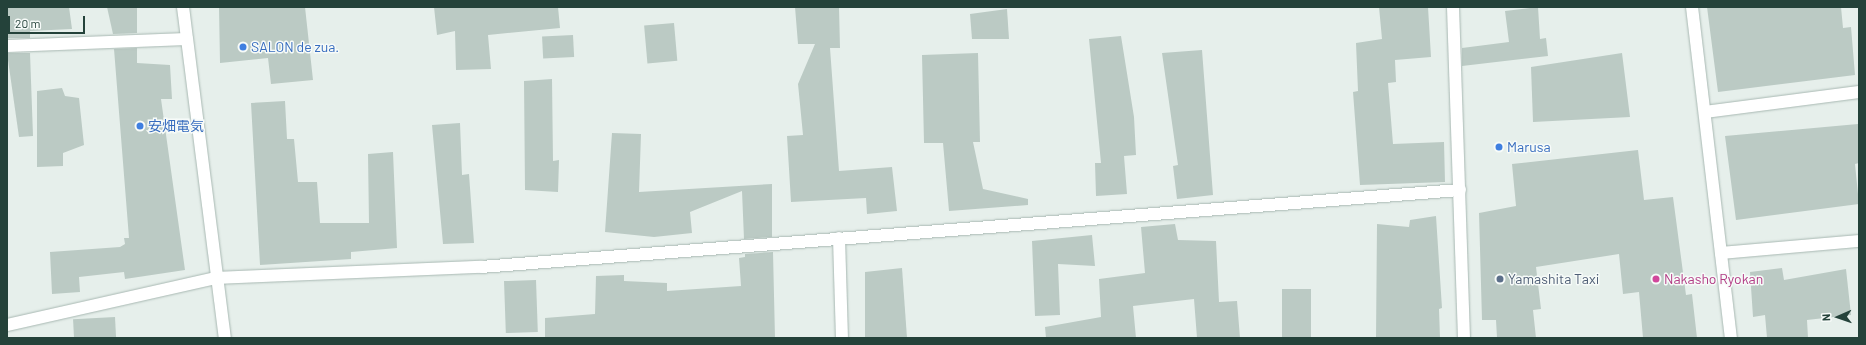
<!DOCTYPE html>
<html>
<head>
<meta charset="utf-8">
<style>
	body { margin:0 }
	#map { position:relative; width:1866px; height:345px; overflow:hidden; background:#e6efeb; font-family:Barlow,"Noto Sans JP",sans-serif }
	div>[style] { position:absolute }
	.building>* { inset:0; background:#bbcac4; transform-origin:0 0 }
	.roads { filter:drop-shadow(0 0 1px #a8b8b2) drop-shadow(0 0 1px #a8b8b2) }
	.street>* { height:12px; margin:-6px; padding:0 6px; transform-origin:6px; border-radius:6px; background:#fff }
	.secondary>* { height:12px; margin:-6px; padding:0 6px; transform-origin:6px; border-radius:6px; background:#fff }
	.dots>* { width:11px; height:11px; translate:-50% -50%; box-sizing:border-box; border:2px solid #f7fbf9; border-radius:50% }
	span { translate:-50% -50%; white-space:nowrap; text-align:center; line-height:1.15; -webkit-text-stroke:3px #f7fbf9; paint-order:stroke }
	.shop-label { font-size:14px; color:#366cbe }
	.left { translate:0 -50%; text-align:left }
	.service-label { font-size:14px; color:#4e5e75 }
	.hotel-label { font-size:14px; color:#b23c85 }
	.frame { position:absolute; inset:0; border:8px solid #24423a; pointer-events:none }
	.north { position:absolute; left:1818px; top:297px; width:40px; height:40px; -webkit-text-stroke:3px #f7fbf9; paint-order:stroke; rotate:268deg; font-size:11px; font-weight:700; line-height:16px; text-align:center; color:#24423a }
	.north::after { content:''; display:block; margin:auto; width:14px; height:18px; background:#24423a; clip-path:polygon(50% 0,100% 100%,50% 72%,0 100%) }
	.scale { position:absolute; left:8px; top:16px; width:77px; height:18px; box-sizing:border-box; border:2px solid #24423a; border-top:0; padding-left:5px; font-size:12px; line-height:14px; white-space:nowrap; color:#24423a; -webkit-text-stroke:3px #f7fbf9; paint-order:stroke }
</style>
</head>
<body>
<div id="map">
	<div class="building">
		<i style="clip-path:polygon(7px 7px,69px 7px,72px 29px,30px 31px,30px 38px,7px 38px)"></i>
		<i style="clip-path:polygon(107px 7px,137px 7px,137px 33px,113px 34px)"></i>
		<i style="clip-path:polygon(219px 7px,305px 7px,313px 80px,271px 84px,268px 58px,220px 63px)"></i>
		<i style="clip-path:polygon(434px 7px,558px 7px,560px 28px,488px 35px,491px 69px,456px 70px,455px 31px,437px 35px)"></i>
		<i style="clip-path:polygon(795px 7px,839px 7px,840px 48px,830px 48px,839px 171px,892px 167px,897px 211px,867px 214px,866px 198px,791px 202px,787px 136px,803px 135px,798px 84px,815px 44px,798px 44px)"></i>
		<i style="clip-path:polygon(1379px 7px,1428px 7px,1431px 57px,1395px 60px,1396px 82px,1388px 83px,1393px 144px,1444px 142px,1445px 182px,1360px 185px,1353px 92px,1358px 91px,1356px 43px,1382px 39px)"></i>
		<i style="clip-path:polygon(1538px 7px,1540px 39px,1546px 38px,1548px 56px,1462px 66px,1462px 48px,1509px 42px,1505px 11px)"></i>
		<i style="clip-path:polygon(1707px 7px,1841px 7px,1843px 28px,1851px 27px,1855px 75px,1718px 92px)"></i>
		<i style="clip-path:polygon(1007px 9px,1009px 39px,972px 39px,970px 14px)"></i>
		<i style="left:674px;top:23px;width:38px;height:30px;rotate:85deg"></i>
		<i style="left:573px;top:35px;width:22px;height:31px;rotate:87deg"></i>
		<i style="clip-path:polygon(1121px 36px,1134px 117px,1136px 155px,1124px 156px,1127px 194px,1096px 196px,1095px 163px,1101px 163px,1089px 39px)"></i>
		<i style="clip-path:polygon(137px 48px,137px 63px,170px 65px,172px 99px,161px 99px,185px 270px,125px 279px,124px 272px,79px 277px,80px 292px,52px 294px,50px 252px,120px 247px,125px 244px,124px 238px,129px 238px,114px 49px)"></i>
		<i style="clip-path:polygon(1202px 50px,1213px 195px,1177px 199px,1173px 166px,1178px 165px,1162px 53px)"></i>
		<i style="clip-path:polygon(7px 53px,30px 53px,33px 136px,19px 137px)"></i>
		<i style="clip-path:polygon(978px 53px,980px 142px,973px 142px,983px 189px,1028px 199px,1028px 205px,949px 211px,943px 143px,924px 143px,922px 55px)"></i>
		<i style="clip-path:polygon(1622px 53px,1630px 117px,1533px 122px,1531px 67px)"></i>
		<i style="clip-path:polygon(552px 79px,553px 161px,559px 160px,558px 192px,525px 190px,524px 81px)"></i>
		<i style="clip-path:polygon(62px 88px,65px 96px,79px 98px,84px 145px,63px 153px,63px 166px,37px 167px,37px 91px)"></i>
		<i style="clip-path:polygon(285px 101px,287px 139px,294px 139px,298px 182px,317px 182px,320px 223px,369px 223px,368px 154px,393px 152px,397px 248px,351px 252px,351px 259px,260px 265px,251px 103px)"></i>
		<i style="clip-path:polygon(460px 123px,462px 175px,469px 174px,474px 243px,443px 244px,432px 125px)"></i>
		<i style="clip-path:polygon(1858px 124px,1859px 163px,1855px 164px,1859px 204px,1736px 220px,1725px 136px)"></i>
		<i style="clip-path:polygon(612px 133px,641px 134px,639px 192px,772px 184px,772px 237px,744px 239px,742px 191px,690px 212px,692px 233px,654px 237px,605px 232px)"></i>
		<i style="clip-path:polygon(1638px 150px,1644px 200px,1673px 197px,1686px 295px,1692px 294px,1697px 338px,1643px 338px,1639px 292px,1623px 294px,1619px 254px,1536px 267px,1541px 309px,1533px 310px,1536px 338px,1497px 338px,1496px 320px,1482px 320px,1479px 213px,1516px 206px,1512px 164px)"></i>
		<i style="clip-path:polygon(1436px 216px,1442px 308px,1439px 309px,1440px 338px,1376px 338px,1377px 224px,1409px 227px,1410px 220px)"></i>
		<i style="clip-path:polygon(1175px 224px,1178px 240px,1216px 241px,1219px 302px,1237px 301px,1240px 338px,1197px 338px,1194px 299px,1133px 306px,1136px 338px,1046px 338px,1045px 327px,1101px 317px,1099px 279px,1145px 273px,1141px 227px)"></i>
		<i style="clip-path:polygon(1092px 235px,1095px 266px,1058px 264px,1060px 315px,1035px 316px,1032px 241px)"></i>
		<i style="clip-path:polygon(773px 252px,775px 338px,545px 338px,545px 318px,595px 314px,596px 276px,624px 275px,624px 281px,667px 283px,667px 291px,741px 286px,739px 258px,745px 257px,745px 254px)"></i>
		<i style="clip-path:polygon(902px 268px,907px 338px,865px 338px,865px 272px)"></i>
		<i style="clip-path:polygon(1782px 268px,1784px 280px,1846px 269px,1851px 315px,1807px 320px,1808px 338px,1767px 338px,1765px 315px,1753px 317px,1750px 272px)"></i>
		<i style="left:536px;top:280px;width:52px;height:32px;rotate:88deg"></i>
		<i style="left:1282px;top:289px;width:29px;height:49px"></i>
		<i style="left:115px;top:317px;width:21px;height:42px;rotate:87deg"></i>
	</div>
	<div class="roads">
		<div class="street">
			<i style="left:1692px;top:7px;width:333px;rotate:83.3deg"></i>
			<i style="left:7px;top:46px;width:180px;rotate:-2.2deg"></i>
			<i style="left:1705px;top:112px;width:155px;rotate:-7.4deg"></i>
			<i style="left:839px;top:238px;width:100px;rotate:88.3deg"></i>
			<i style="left:1721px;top:253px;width:139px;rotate:-5deg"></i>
			<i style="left:7px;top:325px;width:213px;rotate:-12.7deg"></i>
			<i style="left:215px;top:278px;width:266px;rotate:-2.4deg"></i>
			<i style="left:481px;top:267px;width:982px;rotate:-4.5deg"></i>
		</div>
		<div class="secondary">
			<i style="left:183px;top:7px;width:334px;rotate:82.8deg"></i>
			<i style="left:1453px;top:7px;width:331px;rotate:88.1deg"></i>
		</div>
	</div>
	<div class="dots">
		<i style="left:243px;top:47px;background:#3f7fe0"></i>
		<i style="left:140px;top:126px;background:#3f7fe0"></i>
		<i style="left:1499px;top:147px;background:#3f7fe0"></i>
		<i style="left:1500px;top:279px;background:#5c6f8a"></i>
		<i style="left:1656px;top:279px;background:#d1479c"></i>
	</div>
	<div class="shop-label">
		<span class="left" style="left:251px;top:47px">SALON de zua.</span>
		<span class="left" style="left:148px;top:126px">安畑電気</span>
		<span class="left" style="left:1507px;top:147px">Marusa</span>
	</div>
	<div class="service-label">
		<span class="left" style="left:1508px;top:279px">Yamashita Taxi</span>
	</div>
	<div class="hotel-label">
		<span class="left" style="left:1664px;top:279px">Nakasho Ryokan</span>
	</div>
	<div class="frame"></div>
	<div class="north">N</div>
	<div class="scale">20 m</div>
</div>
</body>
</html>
